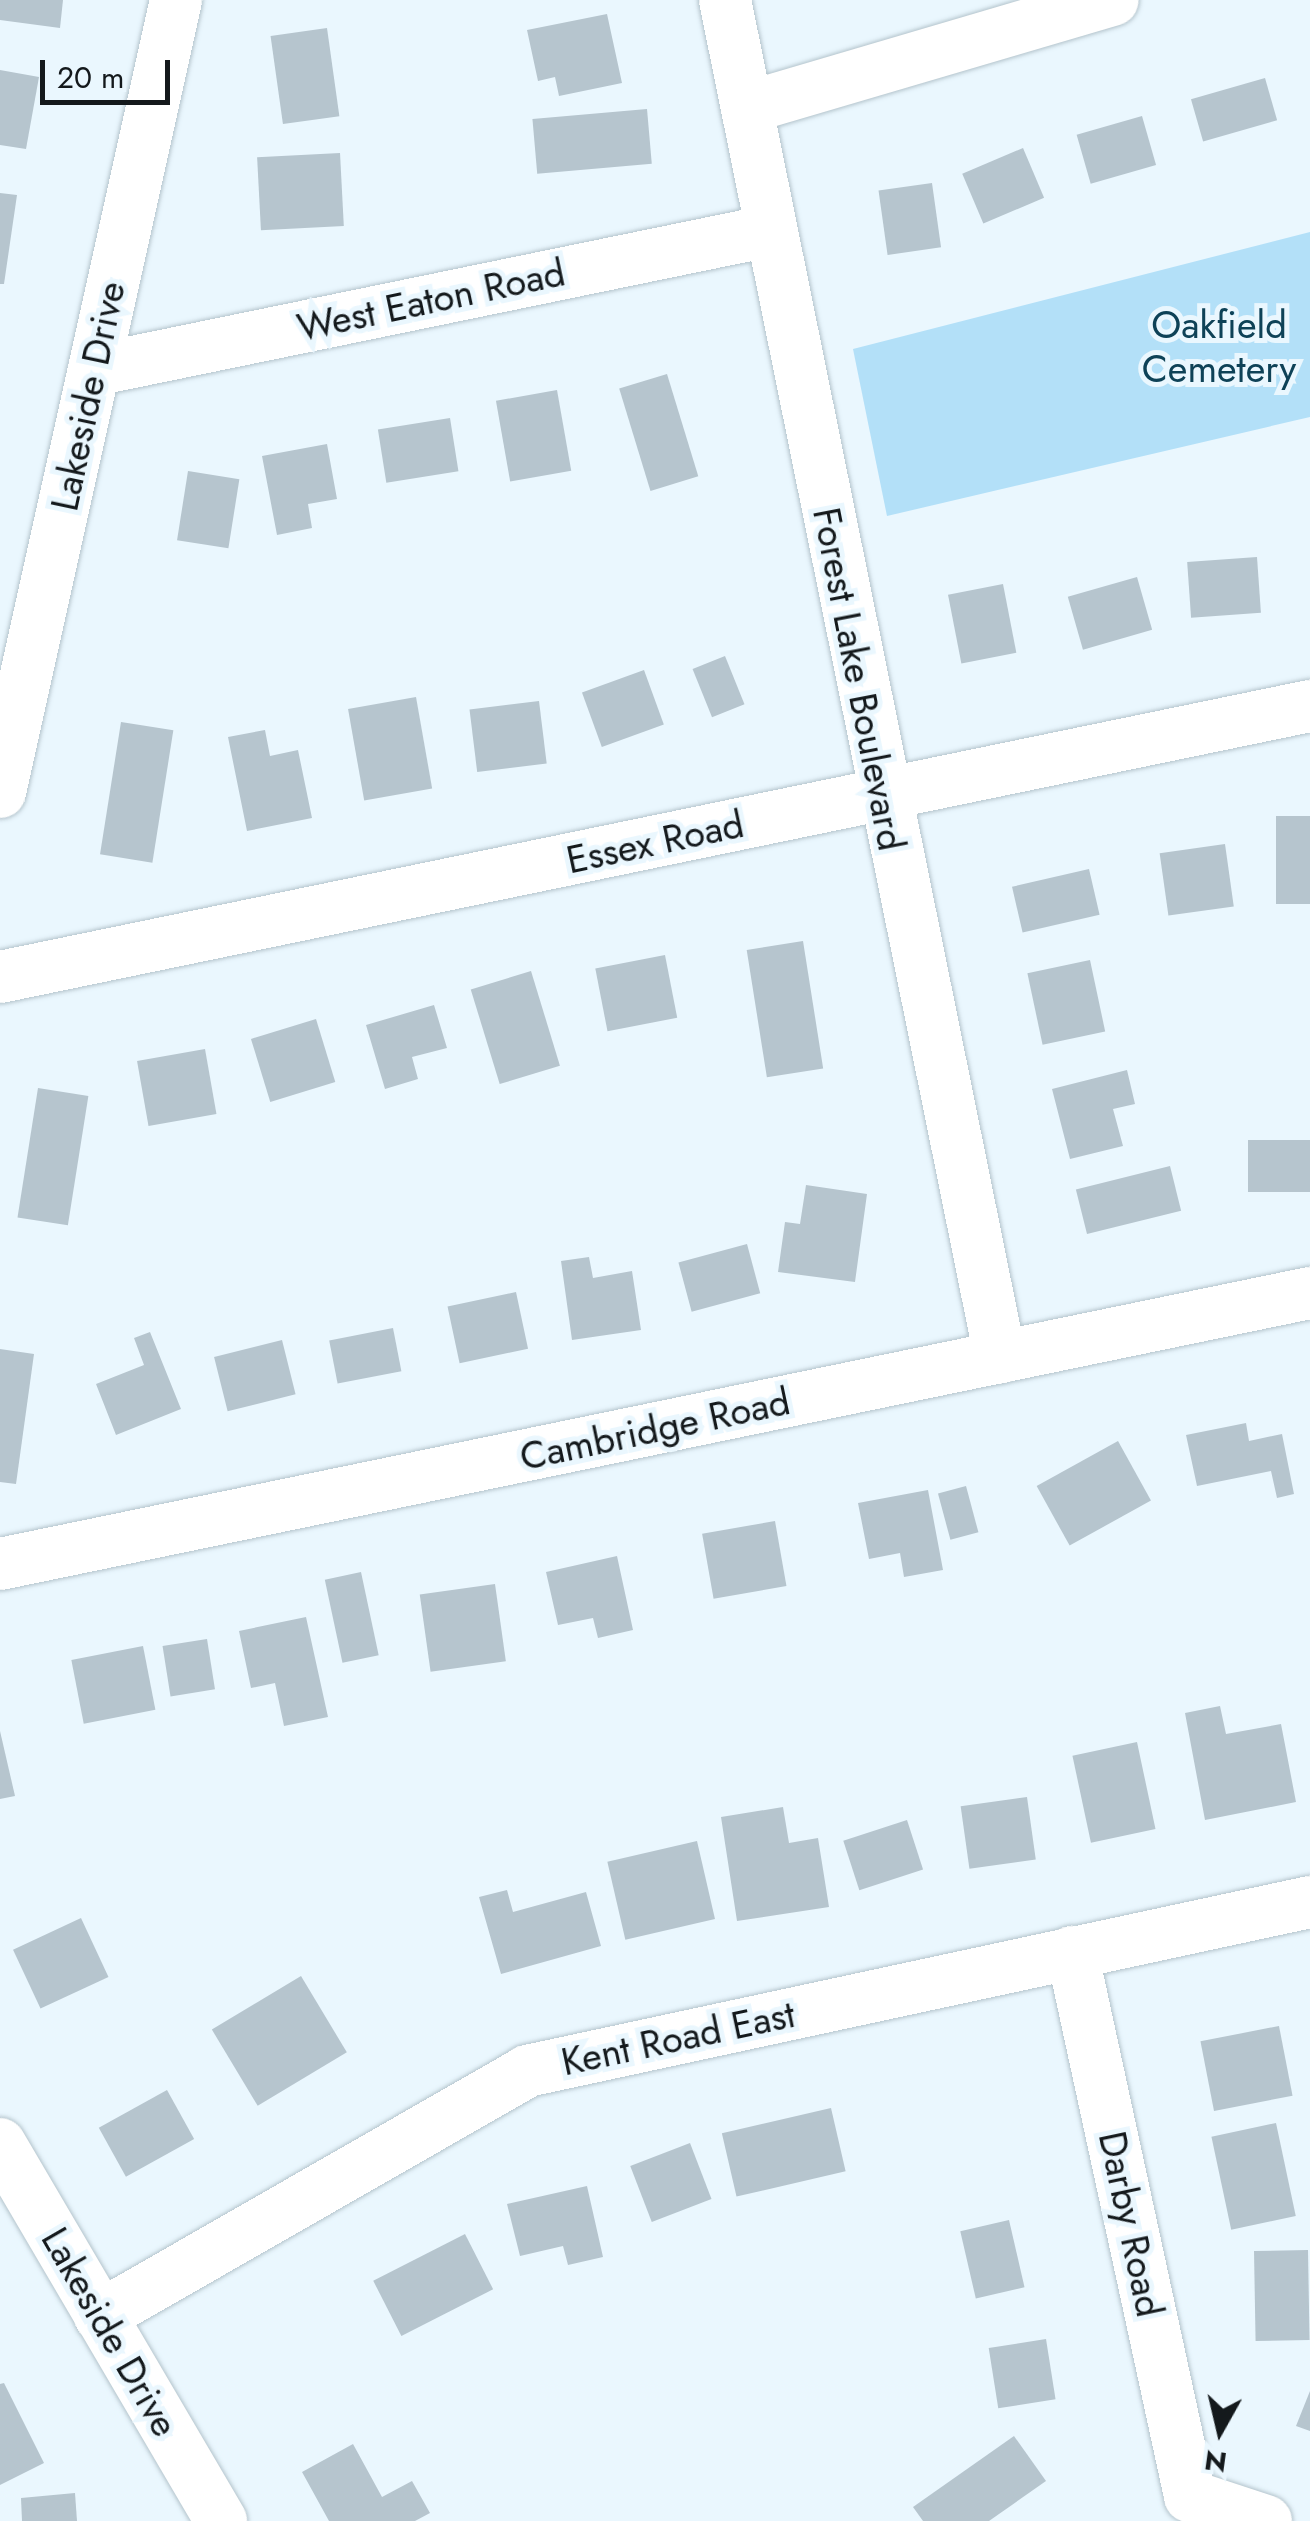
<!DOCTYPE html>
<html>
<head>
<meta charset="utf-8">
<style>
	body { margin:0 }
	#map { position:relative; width:1310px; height:2521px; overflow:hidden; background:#eaf7fe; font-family:Jost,sans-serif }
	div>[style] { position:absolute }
	.green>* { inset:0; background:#b3e0f8 }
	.building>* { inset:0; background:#b6c5ce; transform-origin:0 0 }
	.roads { filter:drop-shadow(0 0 2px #b4c4cc) drop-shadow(0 0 2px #b4c4cc) }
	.street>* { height:52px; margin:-26px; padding:0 26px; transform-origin:26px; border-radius:26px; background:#fff }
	span { translate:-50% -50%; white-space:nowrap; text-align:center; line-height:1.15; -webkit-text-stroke:10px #eaf7fe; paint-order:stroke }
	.street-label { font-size:38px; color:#14191c }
	.park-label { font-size:38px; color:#0e4257 }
	.north { position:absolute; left:1170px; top:2381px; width:100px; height:100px; -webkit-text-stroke:8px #eaf7fe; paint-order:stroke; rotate:188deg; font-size:28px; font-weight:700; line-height:40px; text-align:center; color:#14191c }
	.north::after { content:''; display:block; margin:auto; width:35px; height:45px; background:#14191c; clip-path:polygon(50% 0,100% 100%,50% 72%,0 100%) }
	.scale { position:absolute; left:40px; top:60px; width:130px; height:45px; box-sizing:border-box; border:5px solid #14191c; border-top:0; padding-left:12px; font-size:30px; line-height:35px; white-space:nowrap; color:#14191c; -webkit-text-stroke:8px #eaf7fe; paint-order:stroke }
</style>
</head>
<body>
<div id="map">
	<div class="green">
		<i style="clip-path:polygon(1310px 232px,1310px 417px,887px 516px,853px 349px)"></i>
	</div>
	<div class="building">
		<i style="clip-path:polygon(0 0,63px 0,60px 28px,0 20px)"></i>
		<i style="clip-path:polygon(607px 14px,622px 83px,559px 96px,555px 77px,538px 81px,527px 30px)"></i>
		<i style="left:327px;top:28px;width:89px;height:57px;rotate:82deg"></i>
		<i style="clip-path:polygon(0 70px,39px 77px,26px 149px,0 145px)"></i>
		<i style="left:1265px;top:78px;width:44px;height:77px;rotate:74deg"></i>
		<i style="left:647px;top:109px;width:55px;height:115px;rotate:85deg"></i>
		<i style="left:1142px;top:116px;width:51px;height:68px;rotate:74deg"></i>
		<i style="left:1023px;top:148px;width:54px;height:66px;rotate:67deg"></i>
		<i style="left:340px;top:153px;width:73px;height:83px;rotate:87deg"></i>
		<i style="left:932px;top:183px;width:65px;height:54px;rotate:82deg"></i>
		<i style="clip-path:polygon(0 193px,17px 195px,4px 284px,0 284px)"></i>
		<i style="left:667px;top:374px;width:107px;height:50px;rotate:73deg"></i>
		<i style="left:557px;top:390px;width:82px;height:62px;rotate:80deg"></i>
		<i style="left:450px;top:418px;width:54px;height:73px;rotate:81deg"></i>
		<i style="clip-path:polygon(327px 444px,337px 499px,308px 504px,312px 528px,277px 535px,262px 456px)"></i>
		<i style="left:188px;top:471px;width:52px;height:70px;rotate:9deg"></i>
		<i style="left:1257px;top:557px;width:56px;height:70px;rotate:86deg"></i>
		<i style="left:1137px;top:577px;width:55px;height:72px;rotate:74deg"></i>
		<i style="left:1003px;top:584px;width:70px;height:56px;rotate:79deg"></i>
		<i style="left:725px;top:656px;width:52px;height:35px;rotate:68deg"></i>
		<i style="left:644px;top:670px;width:58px;height:66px;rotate:70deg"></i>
		<i style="left:416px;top:697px;width:93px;height:69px;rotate:80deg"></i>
		<i style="left:539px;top:701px;width:63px;height:70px;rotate:83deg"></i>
		<i style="left:121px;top:722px;width:53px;height:134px;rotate:9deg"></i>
		<i style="clip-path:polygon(265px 730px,270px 756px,298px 750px,312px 818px,247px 831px,228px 737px)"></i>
		<i style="left:1276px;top:816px;width:34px;height:88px"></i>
		<i style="left:1225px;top:844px;width:63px;height:66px;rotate:82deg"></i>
		<i style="left:1089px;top:869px;width:47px;height:79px;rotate:77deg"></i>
		<i style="left:803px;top:941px;width:129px;height:57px;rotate:81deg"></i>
		<i style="left:665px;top:955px;width:64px;height:71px;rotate:79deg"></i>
		<i style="left:1090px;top:960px;width:73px;height:64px;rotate:78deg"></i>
		<i style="left:531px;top:971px;width:99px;height:63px;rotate:73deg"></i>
		<i style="clip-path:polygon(434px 1005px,447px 1048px,412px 1057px,418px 1079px,385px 1089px,366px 1025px)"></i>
		<i style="left:316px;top:1019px;width:66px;height:68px;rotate:73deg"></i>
		<i style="left:205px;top:1049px;width:66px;height:69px;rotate:80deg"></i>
		<i style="clip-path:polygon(1127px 1070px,1135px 1104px,1113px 1109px,1123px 1146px,1070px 1159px,1052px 1089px)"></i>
		<i style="left:38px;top:1088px;width:51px;height:131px;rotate:9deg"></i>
		<i style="left:1310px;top:1140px;width:52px;height:62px;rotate:90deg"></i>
		<i style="left:1170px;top:1166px;width:46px;height:97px;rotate:76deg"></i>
		<i style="clip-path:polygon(806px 1185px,867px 1194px,855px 1282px,778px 1272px,785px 1222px,800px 1224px)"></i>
		<i style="left:747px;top:1244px;width:51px;height:71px;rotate:75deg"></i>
		<i style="clip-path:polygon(589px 1257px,593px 1278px,632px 1271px,641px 1330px,572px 1340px,561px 1261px)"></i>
		<i style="left:516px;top:1292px;width:58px;height:70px;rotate:78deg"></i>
		<i style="left:393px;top:1328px;width:44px;height:65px;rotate:79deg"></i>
		<i style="clip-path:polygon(150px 1332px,181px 1409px,116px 1435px,96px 1384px,144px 1365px,134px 1338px)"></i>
		<i style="left:282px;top:1340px;width:56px;height:70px;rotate:76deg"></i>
		<i style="clip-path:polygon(0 1349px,34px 1354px,16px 1484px,0 1482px)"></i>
		<i style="clip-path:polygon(1246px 1423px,1249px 1441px,1282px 1434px,1294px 1494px,1277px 1498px,1271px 1471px,1197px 1486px,1186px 1435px)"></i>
		<i style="left:1118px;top:1441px;width:68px;height:93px;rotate:61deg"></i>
		<i style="left:966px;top:1486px;width:48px;height:29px;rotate:75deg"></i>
		<i style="clip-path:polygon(928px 1490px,943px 1570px,904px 1577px,900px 1553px,869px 1559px,858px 1503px)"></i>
		<i style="left:775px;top:1521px;width:66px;height:74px;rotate:80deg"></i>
		<i style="clip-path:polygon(617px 1556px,633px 1630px,598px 1638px,593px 1618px,558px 1625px,546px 1572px)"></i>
		<i style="left:361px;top:1572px;width:85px;height:37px;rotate:78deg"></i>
		<i style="left:495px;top:1584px;width:78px;height:76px;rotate:82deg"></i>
		<i style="clip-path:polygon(306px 1617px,328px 1717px,284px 1726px,275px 1683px,251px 1688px,239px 1631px)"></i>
		<i style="left:207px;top:1639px;width:51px;height:45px;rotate:81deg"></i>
		<i style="left:143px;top:1646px;width:65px;height:73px;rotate:79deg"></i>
		<i style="clip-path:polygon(1220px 1706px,1226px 1734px,1281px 1724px,1296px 1802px,1205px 1820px,1185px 1713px)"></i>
		<i style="clip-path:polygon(0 1731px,15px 1796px,0 1799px)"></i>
		<i style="left:1137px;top:1742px;width:89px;height:66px;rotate:78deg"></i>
		<i style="left:1027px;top:1797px;width:63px;height:67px;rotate:82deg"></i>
		<i style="clip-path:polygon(783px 1807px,789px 1843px,818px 1838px,829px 1907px,737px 1921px,721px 1817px)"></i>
		<i style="left:907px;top:1820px;width:52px;height:67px;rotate:72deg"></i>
		<i style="left:697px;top:1841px;width:80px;height:92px;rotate:77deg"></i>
		<i style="clip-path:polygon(507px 1890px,513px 1912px,586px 1892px,601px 1946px,501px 1974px,479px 1897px)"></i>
		<i style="left:81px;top:1918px;width:65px;height:75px;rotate:65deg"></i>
		<i style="left:301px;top:1976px;width:89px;height:104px;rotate:59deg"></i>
		<i style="left:1279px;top:2026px;width:71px;height:80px;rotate:79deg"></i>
		<i style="left:167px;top:2090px;width:56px;height:78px;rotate:61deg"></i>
		<i style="left:831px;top:2108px;width:65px;height:112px;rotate:77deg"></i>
		<i style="left:1276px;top:2123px;width:95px;height:66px;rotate:78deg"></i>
		<i style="left:690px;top:2143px;width:60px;height:64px;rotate:69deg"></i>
		<i style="clip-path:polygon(587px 2186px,603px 2257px,568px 2265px,563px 2246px,520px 2256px,507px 2204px)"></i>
		<i style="left:1009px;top:2220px;width:69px;height:50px;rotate:77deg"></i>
		<i style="left:465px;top:2234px;width:62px;height:103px;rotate:63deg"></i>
		<i style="left:1308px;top:2250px;width:90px;height:54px;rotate:89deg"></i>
		<i style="left:1046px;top:2339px;width:61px;height:58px;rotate:81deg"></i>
		<i style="clip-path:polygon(4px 2383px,44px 2463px,0 2485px,0 2384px)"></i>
		<i style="clip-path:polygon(1310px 2391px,1310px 2431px,1296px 2426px)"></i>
		<i style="clip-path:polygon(1014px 2436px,1046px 2481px,989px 2521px,923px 2521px,913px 2507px)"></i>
		<i style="clip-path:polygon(353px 2444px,382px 2497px,412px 2481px,430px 2513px,415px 2521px,329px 2521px,302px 2472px)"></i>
		<i style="clip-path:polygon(75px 2493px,77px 2521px,22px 2521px,21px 2498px)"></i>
	</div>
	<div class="roads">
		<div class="street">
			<i style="left:725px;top:0;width:1385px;rotate:78.54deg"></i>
			<i style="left:749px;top:107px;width:379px;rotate:-16.4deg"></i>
			<i style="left:94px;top:370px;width:689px;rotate:-11.64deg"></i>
			<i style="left:0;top:792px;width:811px;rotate:-77.47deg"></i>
			<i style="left:0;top:977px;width:1338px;rotate:-11.69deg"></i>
			<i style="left:0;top:1564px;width:1338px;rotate:-11.69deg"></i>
			<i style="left:1072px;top:1952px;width:557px;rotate:77.76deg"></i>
			<i style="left:0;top:2144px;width:437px;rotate:59.6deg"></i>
			<i style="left:100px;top:2316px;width:492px;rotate:-29.8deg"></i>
			<i style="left:527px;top:2071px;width:801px;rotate:-12.18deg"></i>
			<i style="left:1190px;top:2496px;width:80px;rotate:18.2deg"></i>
		</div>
	</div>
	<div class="street-label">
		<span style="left:431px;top:300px;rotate:-12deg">West Eaton Road</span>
		<span style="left:88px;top:396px;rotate:-78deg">Lakeside Drive</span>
		<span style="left:859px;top:679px;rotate:79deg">Forest Lake Boulevard</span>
		<span style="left:655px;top:842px;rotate:-12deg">Essex Road</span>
		<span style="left:655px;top:1429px;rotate:-12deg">Cambridge Road</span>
		<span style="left:678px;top:2038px;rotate:-12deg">Kent Road East</span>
		<span style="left:1131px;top:2224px;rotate:78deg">Darby Road</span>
		<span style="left:110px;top:2332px;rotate:60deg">Lakeside Drive</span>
	</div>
	<div class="park-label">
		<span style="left:1219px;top:347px">Oakfield<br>Cemetery</span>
	</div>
	<div class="north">N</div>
	<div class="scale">20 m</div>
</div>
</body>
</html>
